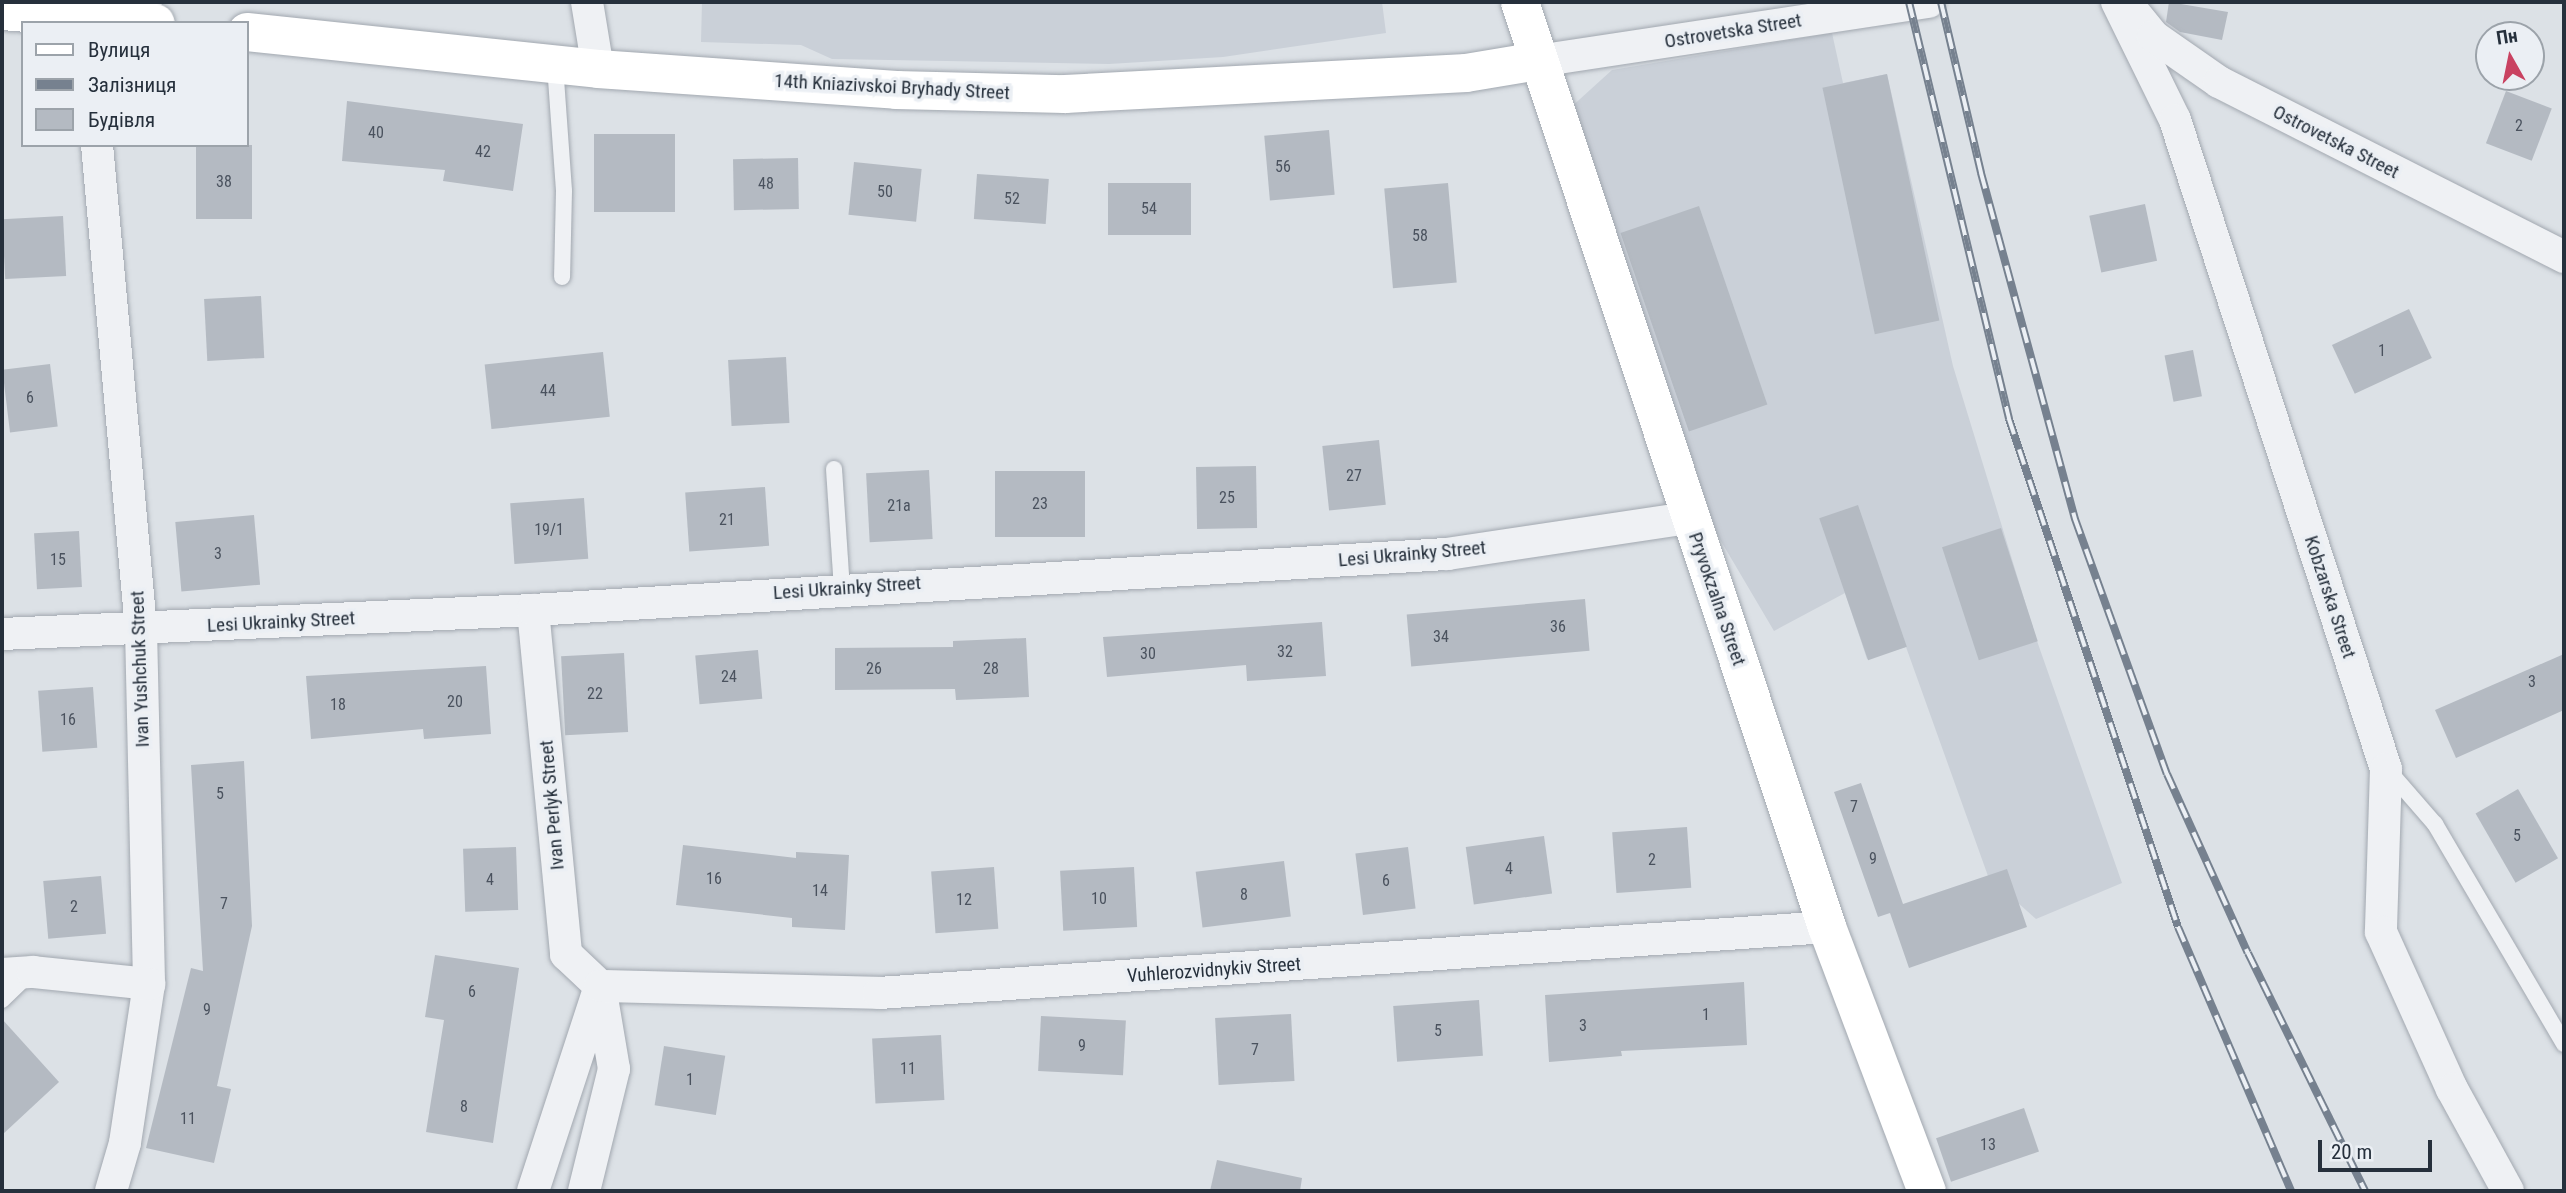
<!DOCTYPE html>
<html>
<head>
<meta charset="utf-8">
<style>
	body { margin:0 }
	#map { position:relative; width:2566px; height:1193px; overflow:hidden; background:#dce1e6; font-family:"Roboto Condensed",sans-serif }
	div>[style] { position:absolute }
	.built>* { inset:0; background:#cad0d8 }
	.building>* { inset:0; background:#b4bac2; transform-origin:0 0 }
	.roads { filter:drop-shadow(0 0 2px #a2a8b0) drop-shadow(0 0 2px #a2a8b0) }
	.lane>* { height:16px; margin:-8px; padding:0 8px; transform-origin:8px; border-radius:8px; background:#eff1f4 }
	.street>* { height:32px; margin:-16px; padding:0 16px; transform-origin:16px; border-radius:16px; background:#eff1f4 }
	.secondary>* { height:38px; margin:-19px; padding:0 19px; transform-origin:19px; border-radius:19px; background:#fff }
	.rail>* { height:8px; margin-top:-4px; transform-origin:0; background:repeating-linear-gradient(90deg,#ebeff4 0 16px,#76818f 0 32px); box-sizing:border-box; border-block:2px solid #76818f }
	span { translate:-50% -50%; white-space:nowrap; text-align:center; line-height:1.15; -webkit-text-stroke:7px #ebeff4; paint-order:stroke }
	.number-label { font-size:16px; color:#4a525e }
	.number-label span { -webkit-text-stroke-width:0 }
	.street-label { font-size:19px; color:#26303c }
	.frame { position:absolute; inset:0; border:4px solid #26303c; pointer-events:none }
	.legend { position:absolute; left:21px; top:21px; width:228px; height:126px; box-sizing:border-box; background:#ebeff4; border:2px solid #9ca3aa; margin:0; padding:9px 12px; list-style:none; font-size:21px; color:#26303c }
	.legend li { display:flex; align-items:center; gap:14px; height:35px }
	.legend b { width:35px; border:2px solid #9ca3aa }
	.north { position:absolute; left:2475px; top:21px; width:70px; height:70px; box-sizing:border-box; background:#ebeff4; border:2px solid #9ca3aa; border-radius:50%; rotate:351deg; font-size:19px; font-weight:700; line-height:28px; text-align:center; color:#26303c }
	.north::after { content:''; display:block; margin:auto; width:24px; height:32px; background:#c94261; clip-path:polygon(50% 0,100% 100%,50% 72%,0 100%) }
	.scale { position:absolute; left:2318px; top:1140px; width:114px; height:32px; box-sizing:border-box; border:4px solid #26303c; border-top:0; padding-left:9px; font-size:21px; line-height:24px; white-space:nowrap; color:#26303c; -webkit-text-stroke:5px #ebeff4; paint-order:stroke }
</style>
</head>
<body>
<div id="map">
	<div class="built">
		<i style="clip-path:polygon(702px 2px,1382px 2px,1386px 33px,1223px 57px,1109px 64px,832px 59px,801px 45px,701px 42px)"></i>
		<i style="clip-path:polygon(1832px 33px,1843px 83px,1887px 74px,1953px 366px,2037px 641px,2122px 883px,2036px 919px,1988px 876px,1906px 647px,1867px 659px,1845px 593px,1774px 631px,1705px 514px,1569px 109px,1612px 70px)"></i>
	</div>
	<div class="building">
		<i style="clip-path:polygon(2169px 2px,2228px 12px,2222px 40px,2180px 32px,2166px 22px)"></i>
		<i style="left:1887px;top:74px;width:252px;height:66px;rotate:78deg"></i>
		<i style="left:2506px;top:91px;width:49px;height:56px;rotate:21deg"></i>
		<i style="clip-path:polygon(347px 101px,523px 124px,513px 191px,443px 181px,445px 170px,342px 161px)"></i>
		<i style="left:1329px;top:130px;width:65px;height:65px;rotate:85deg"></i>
		<i style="left:675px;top:134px;width:78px;height:81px;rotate:90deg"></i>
		<i style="left:196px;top:145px;width:56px;height:74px"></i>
		<i style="left:798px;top:158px;width:51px;height:65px;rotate:89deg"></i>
		<i style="left:854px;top:162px;width:68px;height:53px;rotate:6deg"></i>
		<i style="left:977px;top:174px;width:72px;height:45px;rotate:4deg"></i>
		<i style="left:1108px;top:183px;width:83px;height:52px"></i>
		<i style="left:1448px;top:183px;width:100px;height:64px;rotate:85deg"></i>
		<i style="left:2145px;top:204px;width:58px;height:57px;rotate:78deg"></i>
		<i style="left:1699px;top:206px;width:210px;height:83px;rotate:71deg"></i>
		<i style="left:63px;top:216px;width:60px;height:61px;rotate:87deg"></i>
		<i style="left:261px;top:296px;width:62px;height:57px;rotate:87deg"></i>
		<i style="left:2409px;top:309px;width:54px;height:85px;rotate:65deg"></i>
		<i style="left:2193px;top:350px;width:47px;height:29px;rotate:79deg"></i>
		<i style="left:603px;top:352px;width:65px;height:119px;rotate:84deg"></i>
		<i style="left:786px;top:357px;width:66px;height:58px;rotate:87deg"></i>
		<i style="left:50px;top:364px;width:63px;height:48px;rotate:83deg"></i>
		<i style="left:1379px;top:440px;width:65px;height:57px;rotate:84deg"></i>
		<i style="left:1256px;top:466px;width:62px;height:60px;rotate:89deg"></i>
		<i style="left:929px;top:470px;width:69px;height:63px;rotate:87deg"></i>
		<i style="left:1085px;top:471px;width:66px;height:90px;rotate:90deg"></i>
		<i style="left:765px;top:487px;width:59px;height:80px;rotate:86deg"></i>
		<i style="left:584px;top:498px;width:61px;height:74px;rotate:86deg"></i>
		<i style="left:1858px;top:505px;width:150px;height:41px;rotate:71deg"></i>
		<i style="left:254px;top:515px;width:70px;height:79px;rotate:85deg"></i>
		<i style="left:2001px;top:528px;width:119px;height:62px;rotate:72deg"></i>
		<i style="left:79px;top:531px;width:56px;height:45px;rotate:87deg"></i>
		<i style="left:1585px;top:599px;width:52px;height:179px;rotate:85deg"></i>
		<i style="clip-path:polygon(1322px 622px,1326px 676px,1247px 681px,1246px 665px,1107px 677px,1103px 637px)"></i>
		<i style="clip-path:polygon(1026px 638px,1029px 697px,956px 700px,955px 689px,835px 690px,835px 648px,953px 647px,953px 641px)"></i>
		<i style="left:758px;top:650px;width:49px;height:63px;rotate:85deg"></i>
		<i style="left:624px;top:653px;width:79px;height:63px;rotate:87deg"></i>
		<i style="clip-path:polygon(2564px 654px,2564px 710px,2456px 758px,2435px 710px)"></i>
		<i style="clip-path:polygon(486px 666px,491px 734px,424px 739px,423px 729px,311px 739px,306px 676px)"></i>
		<i style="left:93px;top:687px;width:61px;height:55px;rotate:86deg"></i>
		<i style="clip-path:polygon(244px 761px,252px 926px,217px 1086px,231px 1089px,214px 1163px,146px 1148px,191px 968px,203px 971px,191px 765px)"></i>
		<i style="clip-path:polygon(1861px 783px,1903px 904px,2007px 869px,2027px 927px,1909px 968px,1890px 913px,1878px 917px,1834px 792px)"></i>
		<i style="left:2518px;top:789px;width:80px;height:49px;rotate:60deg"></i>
		<i style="left:1687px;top:827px;width:61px;height:75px;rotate:86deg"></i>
		<i style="left:1544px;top:836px;width:58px;height:79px;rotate:82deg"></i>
		<i style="clip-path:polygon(683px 845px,796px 858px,796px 852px,849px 855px,845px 930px,792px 927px,792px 918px,676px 905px)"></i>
		<i style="left:516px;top:847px;width:63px;height:53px;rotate:88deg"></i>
		<i style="left:1408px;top:847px;width:62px;height:53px;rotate:83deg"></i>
		<i style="left:1284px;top:861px;width:56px;height:89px;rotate:83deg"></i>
		<i style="left:994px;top:867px;width:62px;height:63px;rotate:86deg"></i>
		<i style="left:1134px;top:867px;width:60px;height:74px;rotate:87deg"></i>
		<i style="left:101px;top:876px;width:58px;height:58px;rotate:85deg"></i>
		<i style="clip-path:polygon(435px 955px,519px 968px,493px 1143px,426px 1132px,444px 1020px,425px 1017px)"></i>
		<i style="clip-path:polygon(1744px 982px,1747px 1045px,1621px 1051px,1622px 1056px,1549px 1062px,1545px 995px)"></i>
		<i style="left:1479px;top:1000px;width:56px;height:86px;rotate:86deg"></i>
		<i style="left:1291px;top:1014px;width:67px;height:76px;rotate:87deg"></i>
		<i style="left:1041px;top:1016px;width:85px;height:55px;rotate:3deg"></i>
		<i style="clip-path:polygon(2px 1019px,59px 1082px,2px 1135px)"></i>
		<i style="left:941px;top:1035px;width:65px;height:69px;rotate:87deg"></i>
		<i style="left:664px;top:1046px;width:62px;height:60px;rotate:9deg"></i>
		<i style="left:2024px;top:1108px;width:46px;height:93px;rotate:71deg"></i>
		<i style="clip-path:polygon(1217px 1160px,1302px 1178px,1300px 1191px,1210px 1191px)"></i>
	</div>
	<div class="roads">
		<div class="lane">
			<i style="left:555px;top:65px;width:126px;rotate:85.9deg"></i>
			<i style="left:564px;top:191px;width:86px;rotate:91.3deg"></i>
			<i style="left:834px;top:469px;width:119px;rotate:86.2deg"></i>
			<i style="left:2388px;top:770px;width:72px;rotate:49deg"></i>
			<i style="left:2435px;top:824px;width:255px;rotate:59.6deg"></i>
			<i style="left:2px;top:1000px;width:36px;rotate:-44deg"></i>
		</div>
		<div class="street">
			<i style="left:587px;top:2px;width:68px;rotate:80.7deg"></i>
			<i style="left:2117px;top:2px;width:131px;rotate:63.8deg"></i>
			<i style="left:2175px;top:120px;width:682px;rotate:71.99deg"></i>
			<i style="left:2386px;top:769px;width:163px;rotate:91.8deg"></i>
			<i style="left:2381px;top:932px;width:172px;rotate:65.7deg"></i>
			<i style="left:2452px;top:1089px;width:116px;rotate:61.2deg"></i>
			<i style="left:2133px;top:11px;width:32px;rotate:51deg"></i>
			<i style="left:2153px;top:36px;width:80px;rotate:34.9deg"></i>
			<i style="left:2219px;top:82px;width:387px;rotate:26.9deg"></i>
			<i style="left:1538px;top:61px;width:395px;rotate:-8.6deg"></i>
			<i style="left:97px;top:145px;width:486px;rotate:84.8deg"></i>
			<i style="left:141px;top:629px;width:355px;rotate:88.7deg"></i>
			<i style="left:149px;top:984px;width:161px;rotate:98.6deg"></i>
			<i style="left:125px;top:1143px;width:50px;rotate:106.3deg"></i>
			<i style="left:533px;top:610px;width:346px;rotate:84.5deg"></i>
			<i style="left:566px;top:954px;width:47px;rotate:43.3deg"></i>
			<i style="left:600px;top:986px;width:84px;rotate:80.4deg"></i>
			<i style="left:614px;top:1069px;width:126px;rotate:103.8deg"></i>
			<i style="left:2px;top:634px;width:532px;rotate:-2.59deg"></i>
			<i style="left:533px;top:610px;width:916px;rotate:-3.51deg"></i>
			<i style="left:1447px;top:554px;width:245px;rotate:-8.5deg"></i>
			<i style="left:2px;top:974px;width:31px;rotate:-4deg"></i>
			<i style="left:33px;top:972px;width:117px;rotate:5.9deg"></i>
			<i style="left:533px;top:1191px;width:216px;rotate:-71.9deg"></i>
			<i style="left:600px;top:986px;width:279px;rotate:1.4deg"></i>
			<i style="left:879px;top:993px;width:950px;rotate:-3.98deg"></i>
		</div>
		<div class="secondary">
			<i style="left:1520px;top:2px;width:975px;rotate:71.64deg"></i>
			<i style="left:1827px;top:927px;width:282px;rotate:69.3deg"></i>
			<i style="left:2px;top:11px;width:154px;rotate:4.5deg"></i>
			<i style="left:247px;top:32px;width:353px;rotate:6deg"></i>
			<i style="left:598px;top:69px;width:299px;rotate:4deg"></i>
			<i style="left:896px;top:90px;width:169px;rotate:1.4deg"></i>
			<i style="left:1065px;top:94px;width:402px;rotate:-3deg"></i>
			<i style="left:1466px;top:73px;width:73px;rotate:-9.5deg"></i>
		</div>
	</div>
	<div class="rail">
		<i style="left:1909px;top:2px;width:429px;rotate:76.5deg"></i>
		<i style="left:2009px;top:419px;width:535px;rotate:71.6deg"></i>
		<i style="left:2178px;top:927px;width:287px;rotate:66.8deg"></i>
		<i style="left:1941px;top:2px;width:176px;rotate:76.8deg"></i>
		<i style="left:1981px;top:173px;width:359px;rotate:74.8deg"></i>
		<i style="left:2075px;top:519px;width:271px;rotate:70.2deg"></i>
		<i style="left:2167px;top:774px;width:196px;rotate:65.7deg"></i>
		<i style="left:2248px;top:953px;width:265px;rotate:63.8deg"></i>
	</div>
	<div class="number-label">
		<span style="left:2519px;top:126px">2</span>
		<span style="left:376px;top:133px">40</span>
		<span style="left:483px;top:152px">42</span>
		<span style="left:1283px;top:167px">56</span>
		<span style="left:224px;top:182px">38</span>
		<span style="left:766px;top:184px">48</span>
		<span style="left:885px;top:192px">50</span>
		<span style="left:1012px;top:199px">52</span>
		<span style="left:1149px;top:209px">54</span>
		<span style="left:1420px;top:236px">58</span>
		<span style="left:2382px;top:351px">1</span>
		<span style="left:548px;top:391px">44</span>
		<span style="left:30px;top:398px">6</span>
		<span style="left:1354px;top:476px">27</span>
		<span style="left:1227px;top:498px">25</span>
		<span style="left:1040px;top:504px">23</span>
		<span style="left:899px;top:506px">21а</span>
		<span style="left:727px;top:520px">21</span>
		<span style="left:549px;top:530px">19/1</span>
		<span style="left:218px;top:554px">3</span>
		<span style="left:58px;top:560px">15</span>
		<span style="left:1558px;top:627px">36</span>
		<span style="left:1441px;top:637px">34</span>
		<span style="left:1285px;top:652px">32</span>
		<span style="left:1148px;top:654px">30</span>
		<span style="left:874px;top:669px">26</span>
		<span style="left:991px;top:669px">28</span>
		<span style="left:729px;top:677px">24</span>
		<span style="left:2532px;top:682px">3</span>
		<span style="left:595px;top:694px">22</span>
		<span style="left:455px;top:702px">20</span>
		<span style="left:338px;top:705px">18</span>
		<span style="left:68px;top:720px">16</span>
		<span style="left:220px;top:794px">5</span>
		<span style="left:1854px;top:807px">7</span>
		<span style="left:2517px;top:836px">5</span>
		<span style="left:1873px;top:859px">9</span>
		<span style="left:1652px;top:860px">2</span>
		<span style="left:1509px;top:869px">4</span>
		<span style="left:714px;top:879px">16</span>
		<span style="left:490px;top:880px">4</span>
		<span style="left:1386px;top:881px">6</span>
		<span style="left:820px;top:891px">14</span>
		<span style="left:1244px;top:895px">8</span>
		<span style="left:1099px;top:899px">10</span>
		<span style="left:964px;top:900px">12</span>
		<span style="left:224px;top:904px">7</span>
		<span style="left:74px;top:907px">2</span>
		<span style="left:472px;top:992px">6</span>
		<span style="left:207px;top:1010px">9</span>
		<span style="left:1706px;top:1015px">1</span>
		<span style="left:1583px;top:1026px">3</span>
		<span style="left:1438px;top:1031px">5</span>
		<span style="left:1082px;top:1046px">9</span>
		<span style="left:1255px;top:1050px">7</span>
		<span style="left:908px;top:1069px">11</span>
		<span style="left:690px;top:1080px">1</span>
		<span style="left:464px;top:1107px">8</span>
		<span style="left:188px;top:1119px">11</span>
		<span style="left:1988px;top:1145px">13</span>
	</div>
	<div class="street-label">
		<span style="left:1733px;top:31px;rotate:-9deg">Ostrovetska Street</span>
		<span style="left:892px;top:87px;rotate:3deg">14th Kniazivskoi Bryhady Street</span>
		<span style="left:2336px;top:142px;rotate:27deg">Ostrovetska Street</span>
		<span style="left:1412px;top:554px;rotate:-5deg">Lesi Ukrainky Street</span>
		<span style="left:847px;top:588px;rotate:-4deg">Lesi Ukrainky Street</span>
		<span style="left:2330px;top:597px;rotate:72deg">Kobzarska Street</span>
		<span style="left:1717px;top:599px;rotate:71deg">Pryvokzalna Street</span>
		<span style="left:281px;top:622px;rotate:-3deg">Lesi Ukrainky Street</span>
		<span style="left:140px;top:669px;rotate:-92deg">Ivan Yushchuk Street</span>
		<span style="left:552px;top:805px;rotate:-95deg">Ivan Perlyk Street</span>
		<span style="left:1214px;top:970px;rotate:-4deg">Vuhlerozvidnykiv Street</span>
	</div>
	<div class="frame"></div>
	<ul class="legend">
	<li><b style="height:9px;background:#fff"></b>Вулиця</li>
	<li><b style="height:9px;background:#76818f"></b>Залізниця</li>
	<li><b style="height:19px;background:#b4bac2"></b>Будівля</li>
	</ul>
	<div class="north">Пн</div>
	<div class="scale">20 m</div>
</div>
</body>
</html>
